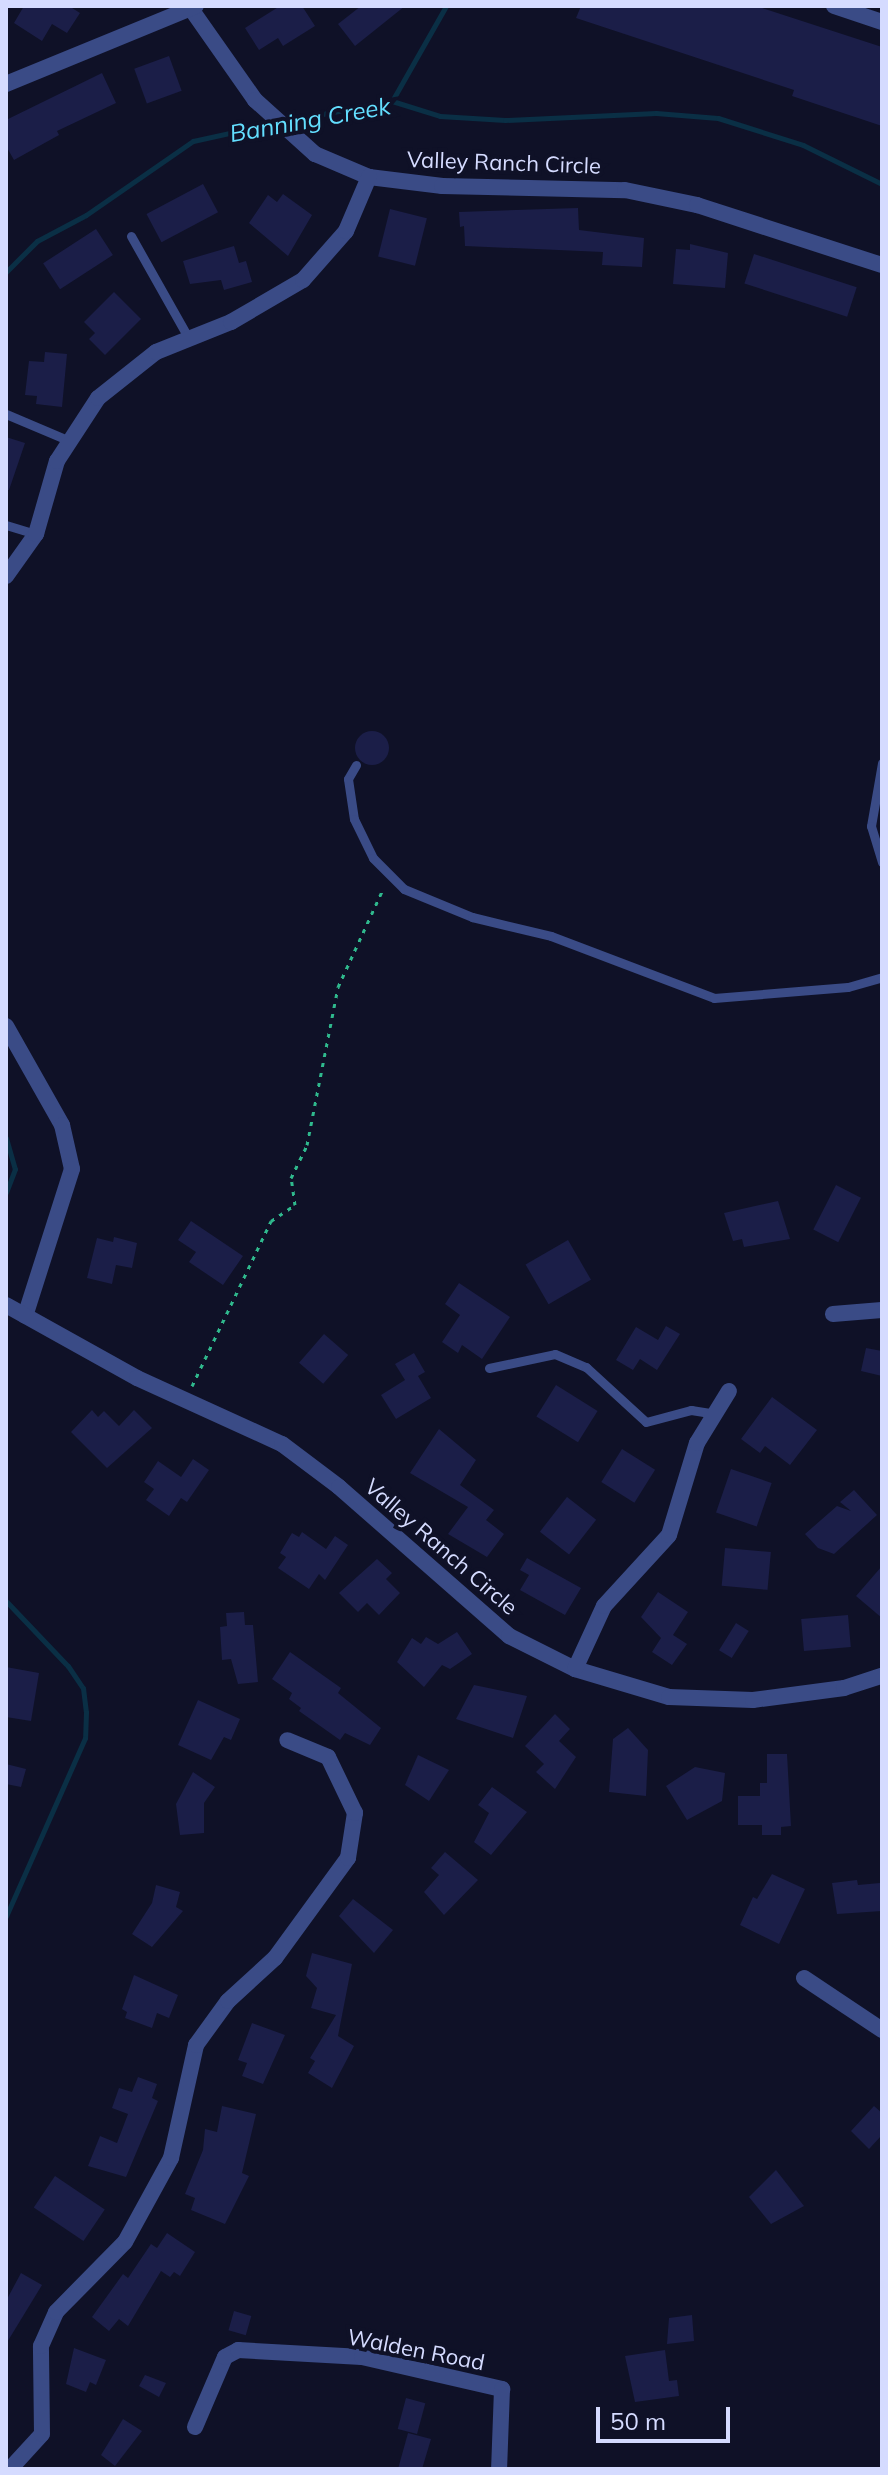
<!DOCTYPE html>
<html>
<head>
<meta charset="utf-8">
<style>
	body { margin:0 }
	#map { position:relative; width:888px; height:2475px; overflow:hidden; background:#0f1127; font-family:Mulish,sans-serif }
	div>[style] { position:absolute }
	.stream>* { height:5px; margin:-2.5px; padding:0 2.5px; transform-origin:2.5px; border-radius:2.5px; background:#0a2f45 }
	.building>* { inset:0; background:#1b1e48; transform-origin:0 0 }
	.round { border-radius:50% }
	.path>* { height:3px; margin-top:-1.5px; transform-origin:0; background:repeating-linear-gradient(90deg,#2fb98d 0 4px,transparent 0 10px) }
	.lane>* { height:9px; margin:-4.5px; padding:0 4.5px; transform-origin:4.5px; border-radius:4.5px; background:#3a4b86 }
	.street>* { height:16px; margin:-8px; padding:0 8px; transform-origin:8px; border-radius:8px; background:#3a4b86 }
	span { translate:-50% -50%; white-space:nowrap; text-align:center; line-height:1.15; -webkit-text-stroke:8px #0f1127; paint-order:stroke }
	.street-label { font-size:22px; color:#d5dbff }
	.water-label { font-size:24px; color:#63dfff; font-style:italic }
	.frame { position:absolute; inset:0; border:8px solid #d5dbff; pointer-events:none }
	.scale { position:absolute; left:596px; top:2407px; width:134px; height:36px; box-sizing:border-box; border:4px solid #d5dbff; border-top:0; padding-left:10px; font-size:24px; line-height:28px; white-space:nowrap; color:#d5dbff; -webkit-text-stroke:6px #0f1127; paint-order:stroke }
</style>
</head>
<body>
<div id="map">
	<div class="stream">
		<i style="left:392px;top:101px;width:109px;rotate:-60.4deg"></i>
		<i style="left:285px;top:121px;width:109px;rotate:-10.6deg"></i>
		<i style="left:392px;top:101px;width:50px;rotate:17.4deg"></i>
		<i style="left:440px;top:116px;width:65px;rotate:3.5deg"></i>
		<i style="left:505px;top:120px;width:151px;rotate:-2.7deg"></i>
		<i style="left:656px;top:113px;width:62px;rotate:4.6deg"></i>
		<i style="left:718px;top:118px;width:89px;rotate:17.6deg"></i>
		<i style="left:803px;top:145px;width:88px;rotate:26.3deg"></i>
		<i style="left:6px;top:272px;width:44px;rotate:-45deg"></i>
		<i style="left:37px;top:241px;width:55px;rotate:-28deg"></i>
		<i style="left:86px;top:215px;width:130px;rotate:-34.7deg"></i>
		<i style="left:193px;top:141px;width:84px;rotate:-12.4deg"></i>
		<i style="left:6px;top:1138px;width:32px;rotate:74deg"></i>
		<i style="left:15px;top:1169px;width:25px;rotate:111deg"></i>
		<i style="left:6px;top:1601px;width:90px;rotate:46.4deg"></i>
		<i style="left:68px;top:1666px;width:27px;rotate:56deg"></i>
		<i style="left:83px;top:1688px;width:24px;rotate:83deg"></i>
		<i style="left:86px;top:1712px;width:26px;rotate:92deg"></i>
		<i style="left:85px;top:1738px;width:195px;rotate:113.9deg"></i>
	</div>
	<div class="building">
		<i style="clip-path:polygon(24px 6px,69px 6px,80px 13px,67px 33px,52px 24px,42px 41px,14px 23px)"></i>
		<i style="clip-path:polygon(280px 6px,302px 6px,315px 26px,283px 46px,278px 38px,259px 50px,245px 28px)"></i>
		<i style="clip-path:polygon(361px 6px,405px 6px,355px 46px,338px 24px)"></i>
		<i style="clip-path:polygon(581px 6px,756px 6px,882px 47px,882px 126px,792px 96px,794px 90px,576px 18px)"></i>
		<i style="left:169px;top:56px;width:37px;height:37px;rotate:70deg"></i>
		<i style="clip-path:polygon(102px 73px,116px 103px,57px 131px,59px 135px,14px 160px,6px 146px,6px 120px)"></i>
		<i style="left:203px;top:184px;width:32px;height:64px;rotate:62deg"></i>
		<i style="clip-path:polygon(283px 194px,312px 215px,288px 256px,249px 223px,268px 195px,277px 202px)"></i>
		<i style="clip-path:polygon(578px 208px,579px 230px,644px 238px,642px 267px,602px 265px,603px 252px,465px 246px,464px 226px,460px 227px,459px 212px)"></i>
		<i style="left:390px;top:209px;width:38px;height:49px;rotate:14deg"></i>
		<i style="left:96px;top:229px;width:31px;height:63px;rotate:57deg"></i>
		<i style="clip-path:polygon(690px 244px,728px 253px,725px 288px,673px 284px,676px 249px,690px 250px)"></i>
		<i style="clip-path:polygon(234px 246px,239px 263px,246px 261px,252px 282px,224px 290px,221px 280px,190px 284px,183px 261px)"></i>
		<i style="left:754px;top:254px;width:108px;height:31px;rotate:18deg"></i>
		<i style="clip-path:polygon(114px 292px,141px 319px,105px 355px,89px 339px,95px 333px,84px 322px)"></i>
		<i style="clip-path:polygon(45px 352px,67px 354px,62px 407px,36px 404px,37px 396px,25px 395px,29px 361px,44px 362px)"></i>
		<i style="clip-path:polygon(6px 437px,25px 443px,9px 490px,6px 490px)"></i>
		<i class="round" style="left:355px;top:731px;width:34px;height:34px"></i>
		<i style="left:836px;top:1185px;width:28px;height:50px;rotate:27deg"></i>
		<i style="clip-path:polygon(778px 1201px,790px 1239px,744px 1247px,742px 1239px,733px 1241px,724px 1213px)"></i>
		<i style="clip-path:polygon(191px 1221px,243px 1256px,223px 1285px,189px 1262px,196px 1252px,178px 1240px)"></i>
		<i style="clip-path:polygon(114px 1237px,137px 1243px,132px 1268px,116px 1265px,112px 1284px,87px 1278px,97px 1238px,113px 1242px)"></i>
		<i style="left:568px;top:1240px;width:46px;height:49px;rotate:60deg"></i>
		<i style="clip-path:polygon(459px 1283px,510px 1317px,482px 1359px,462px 1345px,458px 1353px,442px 1342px,460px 1315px,445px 1304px)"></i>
		<i style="clip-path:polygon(666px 1326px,680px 1334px,657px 1370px,640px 1359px,633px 1370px,616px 1360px,636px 1327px,658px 1340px)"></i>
		<i style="left:324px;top:1334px;width:32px;height:38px;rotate:41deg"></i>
		<i style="clip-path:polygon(866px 1348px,882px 1351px,882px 1376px,861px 1371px)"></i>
		<i style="clip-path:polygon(414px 1353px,425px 1372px,418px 1376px,431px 1398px,396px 1419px,381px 1395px,405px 1380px,395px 1364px)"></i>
		<i style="left:556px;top:1385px;width:49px;height:37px;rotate:32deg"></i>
		<i style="clip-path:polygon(772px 1397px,817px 1430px,790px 1465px,765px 1446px,760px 1453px,741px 1439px)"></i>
		<i style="clip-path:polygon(92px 1410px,98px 1417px,104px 1411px,119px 1426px,134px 1410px,152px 1428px,107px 1468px,71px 1432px)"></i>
		<i style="clip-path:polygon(439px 1429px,476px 1460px,460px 1485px,494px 1510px,486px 1520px,504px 1534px,487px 1557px,448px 1534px,468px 1507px,410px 1473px)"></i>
		<i style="left:622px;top:1449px;width:39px;height:39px;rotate:32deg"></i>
		<i style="clip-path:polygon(193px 1459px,209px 1470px,187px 1502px,181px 1498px,169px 1516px,146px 1500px,154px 1489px,144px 1482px,158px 1461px,181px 1477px)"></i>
		<i style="left:731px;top:1469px;width:43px;height:46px;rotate:19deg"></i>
		<i style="clip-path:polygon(854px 1490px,877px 1515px,834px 1554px,818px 1548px,805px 1534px,837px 1506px,851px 1511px,840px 1502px)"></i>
		<i style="left:567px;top:1497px;width:37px;height:44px;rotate:38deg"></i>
		<i style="clip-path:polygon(302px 1532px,326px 1549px,335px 1536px,348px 1545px,325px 1580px,319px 1574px,309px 1589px,278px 1568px,286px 1557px,280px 1553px,292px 1533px,299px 1537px)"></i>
		<i style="left:725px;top:1548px;width:46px;height:38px;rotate:5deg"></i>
		<i style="clip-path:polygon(527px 1558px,581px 1588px,565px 1615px,520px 1590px,529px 1575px,520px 1570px)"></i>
		<i style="clip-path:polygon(377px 1559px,392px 1573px,386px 1579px,400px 1593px,379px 1615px,367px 1603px,358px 1612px,339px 1593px)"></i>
		<i style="clip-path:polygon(882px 1566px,882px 1618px,856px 1596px)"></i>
		<i style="clip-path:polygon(658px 1592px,688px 1612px,673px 1635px,687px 1644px,672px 1665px,652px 1652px,661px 1638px,641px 1617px)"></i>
		<i style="clip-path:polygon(244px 1612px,245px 1625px,253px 1625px,258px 1682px,238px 1684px,231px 1659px,222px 1660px,220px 1627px,227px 1626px,226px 1613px)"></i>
		<i style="left:848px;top:1615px;width:32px;height:47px;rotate:85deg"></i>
		<i style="left:736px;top:1623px;width:15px;height:32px;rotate:32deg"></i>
		<i style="clip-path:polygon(457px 1632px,472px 1654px,450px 1669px,442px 1665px,424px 1687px,397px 1662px,412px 1638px,421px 1644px,426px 1637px,438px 1644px)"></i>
		<i style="clip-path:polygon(290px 1652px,341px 1688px,338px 1693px,381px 1728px,370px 1745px,345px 1733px,340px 1740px,299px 1711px,301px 1708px,289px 1699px,292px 1693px,272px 1679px)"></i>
		<i style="clip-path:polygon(6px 1667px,39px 1673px,31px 1721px,6px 1717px)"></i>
		<i style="clip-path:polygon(474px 1685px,527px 1696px,513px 1738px,456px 1719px)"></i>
		<i style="clip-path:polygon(198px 1700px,240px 1719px,231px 1740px,224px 1737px,211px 1760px,178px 1745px)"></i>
		<i style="clip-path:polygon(555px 1714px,570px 1729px,559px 1741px,576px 1757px,555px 1789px,536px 1772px,544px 1764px,525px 1746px)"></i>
		<i style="clip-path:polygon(628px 1728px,648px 1750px,646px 1796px,609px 1792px,613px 1739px)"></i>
		<i style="clip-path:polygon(767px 1754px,787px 1754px,791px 1826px,781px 1827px,781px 1835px,762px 1835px,762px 1825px,738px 1825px,738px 1796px,760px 1796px,760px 1783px,767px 1783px)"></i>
		<i style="clip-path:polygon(418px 1755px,449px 1770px,429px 1801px,405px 1785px)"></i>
		<i style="clip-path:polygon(6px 1764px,26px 1769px,21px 1787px,6px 1784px)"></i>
		<i style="clip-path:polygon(695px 1767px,725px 1773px,722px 1801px,687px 1820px,666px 1786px)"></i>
		<i style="clip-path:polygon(193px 1772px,215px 1787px,204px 1803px,204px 1833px,180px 1835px,176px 1804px)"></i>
		<i style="clip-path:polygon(492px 1787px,527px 1812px,491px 1855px,474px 1842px,489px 1813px,478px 1805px)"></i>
		<i style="clip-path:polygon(445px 1852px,478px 1880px,444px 1915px,424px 1892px,439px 1875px,431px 1868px)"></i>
		<i style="clip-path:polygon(772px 1874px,805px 1889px,779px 1944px,740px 1925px,753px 1897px,757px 1899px)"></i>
		<i style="clip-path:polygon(857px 1880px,858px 1885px,880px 1883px,882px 1911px,837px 1914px,832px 1883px)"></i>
		<i style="clip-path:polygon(156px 1885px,180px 1892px,176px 1907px,183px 1911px,152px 1947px,132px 1934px,152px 1903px)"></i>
		<i style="clip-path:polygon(353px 1899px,393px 1930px,374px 1953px,339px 1916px)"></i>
		<i style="clip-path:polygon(312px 1953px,352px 1964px,338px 2036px,354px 2046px,332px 2088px,308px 2073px,315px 2061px,310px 2058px,336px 2015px,311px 2008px,317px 1988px,306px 1976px)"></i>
		<i style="clip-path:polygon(134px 1975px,178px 1995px,169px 2018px,157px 2013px,152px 2028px,125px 2018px,127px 2012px,122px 2009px)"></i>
		<i style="clip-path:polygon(252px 2023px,285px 2035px,263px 2084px,242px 2076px,247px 2063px,238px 2060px)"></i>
		<i style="clip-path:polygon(138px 2077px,157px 2084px,152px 2098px,158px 2101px,126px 2177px,88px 2166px,100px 2136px,117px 2143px,128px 2114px,112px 2108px,119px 2088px,132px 2092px)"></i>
		<i style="clip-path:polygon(222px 2106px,256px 2114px,242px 2173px,249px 2176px,225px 2224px,191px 2210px,195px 2198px,185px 2194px,203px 2150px,205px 2129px,217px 2132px)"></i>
		<i style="clip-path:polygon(874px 2106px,882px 2113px,882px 2135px,869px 2149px,851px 2131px)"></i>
		<i style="clip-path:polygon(776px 2170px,804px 2206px,771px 2224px,749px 2197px)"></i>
		<i style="left:55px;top:2176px;width:60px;height:38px;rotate:34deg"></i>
		<i style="clip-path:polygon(167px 2233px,195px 2252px,180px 2276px,174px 2272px,170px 2277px,161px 2271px,128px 2326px,119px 2319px,109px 2331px,92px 2317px,123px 2274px,128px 2278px,151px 2244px,157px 2248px)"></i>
		<i style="clip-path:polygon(21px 2273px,42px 2285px,6px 2344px,6px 2301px)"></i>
		<i style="left:234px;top:2311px;width:18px;height:20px;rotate:16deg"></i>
		<i style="clip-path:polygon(692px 2315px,694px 2341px,667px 2344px,669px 2318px)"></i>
		<i style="clip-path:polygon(74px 2348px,106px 2360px,96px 2385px,90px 2382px,86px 2392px,66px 2384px)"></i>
		<i style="clip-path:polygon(665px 2350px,669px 2381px,677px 2380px,679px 2396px,635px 2402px,625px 2356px)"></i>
		<i style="clip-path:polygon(145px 2375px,166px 2383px,159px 2397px,139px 2386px)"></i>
		<i style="left:406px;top:2398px;width:20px;height:32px;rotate:15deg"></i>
		<i style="clip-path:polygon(123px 2419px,142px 2431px,115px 2466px,101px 2455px)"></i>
		<i style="clip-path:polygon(408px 2433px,431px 2439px,422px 2469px,398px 2469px)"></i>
	</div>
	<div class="path">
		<i style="left:192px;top:1386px;width:183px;rotate:-64.4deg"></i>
		<i style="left:271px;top:1221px;width:29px;rotate:-34deg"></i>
		<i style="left:295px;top:1205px;width:27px;rotate:-98deg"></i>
		<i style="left:291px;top:1178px;width:37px;rotate:-64deg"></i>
		<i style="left:307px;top:1145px;width:161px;rotate:-78.9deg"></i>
		<i style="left:338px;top:987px;width:108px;rotate:-65.3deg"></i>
	</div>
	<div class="lane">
		<i style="left:131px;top:236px;width:118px;rotate:60.6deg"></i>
		<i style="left:6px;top:414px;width:69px;rotate:22.9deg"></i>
		<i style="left:6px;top:525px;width:31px;rotate:17deg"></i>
		<i style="left:882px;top:763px;width:64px;rotate:99.9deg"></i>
		<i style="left:871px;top:826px;width:38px;rotate:73deg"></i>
		<i style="left:356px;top:765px;width:16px;rotate:120deg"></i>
		<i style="left:348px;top:779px;width:40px;rotate:81.5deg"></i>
		<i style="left:354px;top:819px;width:43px;rotate:64deg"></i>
		<i style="left:373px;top:858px;width:44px;rotate:45deg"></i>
		<i style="left:404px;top:889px;width:74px;rotate:22.4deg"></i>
		<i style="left:472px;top:917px;width:81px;rotate:13.5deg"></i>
		<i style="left:551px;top:936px;width:174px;rotate:20.8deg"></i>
		<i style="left:714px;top:998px;width:134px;rotate:-4.7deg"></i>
		<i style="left:848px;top:987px;width:35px;rotate:-16deg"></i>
		<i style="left:489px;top:1368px;width:67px;rotate:-12deg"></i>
		<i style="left:555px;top:1354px;width:34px;rotate:23deg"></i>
		<i style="left:586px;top:1367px;width:81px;rotate:42.5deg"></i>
		<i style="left:646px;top:1422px;width:47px;rotate:-14.9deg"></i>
		<i style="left:691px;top:1410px;width:24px;rotate:9deg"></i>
	</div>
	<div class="street">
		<i style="left:189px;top:6px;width:115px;rotate:54.9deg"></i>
		<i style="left:255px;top:100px;width:81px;rotate:42deg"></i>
		<i style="left:315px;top:154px;width:59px;rotate:23.1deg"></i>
		<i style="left:369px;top:177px;width:74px;rotate:7deg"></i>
		<i style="left:442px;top:186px;width:183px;rotate:1.3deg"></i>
		<i style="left:625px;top:190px;width:74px;rotate:11.8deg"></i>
		<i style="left:697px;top:205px;width:194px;rotate:18deg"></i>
		<i style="left:834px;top:6px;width:51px;rotate:18.4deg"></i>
		<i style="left:6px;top:84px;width:205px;rotate:-22.3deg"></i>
		<i style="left:6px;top:576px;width:52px;rotate:-54.5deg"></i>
		<i style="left:36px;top:534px;width:76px;rotate:-74deg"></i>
		<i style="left:57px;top:461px;width:75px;rotate:-56.9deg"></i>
		<i style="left:98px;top:398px;width:74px;rotate:-38.4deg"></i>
		<i style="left:156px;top:352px;width:81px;rotate:-21.8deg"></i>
		<i style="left:231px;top:322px;width:83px;rotate:-30.3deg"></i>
		<i style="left:303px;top:280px;width:65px;rotate:-48.7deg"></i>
		<i style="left:346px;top:231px;width:59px;rotate:-66.9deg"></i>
		<i style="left:6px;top:1026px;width:114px;rotate:60.5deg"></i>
		<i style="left:62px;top:1125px;width:45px;rotate:77.2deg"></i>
		<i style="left:72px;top:1169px;width:154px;rotate:107.7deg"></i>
		<i style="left:6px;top:1305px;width:150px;rotate:29.1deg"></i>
		<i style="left:137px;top:1378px;width:159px;rotate:24.5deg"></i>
		<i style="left:282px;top:1444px;width:71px;rotate:37deg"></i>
		<i style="left:339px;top:1487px;width:226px;rotate:41.2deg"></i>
		<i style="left:509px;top:1636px;width:74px;rotate:26.6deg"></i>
		<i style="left:575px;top:1669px;width:98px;rotate:16.6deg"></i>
		<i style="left:669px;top:1697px;width:84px;rotate:2deg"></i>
		<i style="left:753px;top:1700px;width:92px;rotate:-7.5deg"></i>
		<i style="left:844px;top:1688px;width:40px;rotate:-18deg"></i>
		<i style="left:833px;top:1314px;width:49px;rotate:-4.7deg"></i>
		<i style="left:575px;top:1669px;width:69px;rotate:-65.3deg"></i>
		<i style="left:604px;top:1606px;width:96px;rotate:-47.5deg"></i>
		<i style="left:669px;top:1535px;width:96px;rotate:-73.1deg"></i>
		<i style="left:697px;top:1443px;width:61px;rotate:-58.4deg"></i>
		<i style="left:804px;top:1978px;width:94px;rotate:33.7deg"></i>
		<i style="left:195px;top:2427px;width:76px;rotate:-66.8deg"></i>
		<i style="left:225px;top:2357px;width:15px;rotate:-28deg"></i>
		<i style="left:238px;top:2350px;width:124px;rotate:3.2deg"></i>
		<i style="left:362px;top:2357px;width:144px;rotate:12.9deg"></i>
		<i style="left:502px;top:2389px;width:80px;rotate:92.1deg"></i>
		<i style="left:10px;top:2469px;width:47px;rotate:-47.6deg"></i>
		<i style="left:42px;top:2434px;width:88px;rotate:-90.7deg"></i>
		<i style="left:41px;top:2346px;width:37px;rotate:-66deg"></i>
		<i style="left:56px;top:2312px;width:98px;rotate:-45.4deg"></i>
		<i style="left:125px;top:2242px;width:96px;rotate:-61.3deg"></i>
		<i style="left:171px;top:2158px;width:116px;rotate:-77.5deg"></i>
		<i style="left:196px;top:2045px;width:54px;rotate:-54deg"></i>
		<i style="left:228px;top:2001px;width:64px;rotate:-42.5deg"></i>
		<i style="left:275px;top:1958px;width:124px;rotate:-53.9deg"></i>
		<i style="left:348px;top:1858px;width:46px;rotate:-81.2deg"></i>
		<i style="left:355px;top:1813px;width:62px;rotate:-115.7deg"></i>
		<i style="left:328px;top:1757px;width:44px;rotate:-157.5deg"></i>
	</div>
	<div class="street-label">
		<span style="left:504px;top:163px;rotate:2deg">Valley Ranch Circle</span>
		<span style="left:441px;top:1547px;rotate:41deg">Valley Ranch Circle</span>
		<span style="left:416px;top:2350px;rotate:11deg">Walden Road</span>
	</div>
	<div class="water-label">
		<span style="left:310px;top:120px;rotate:-10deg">Banning Creek</span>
	</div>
	<div class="frame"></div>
	<div class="scale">50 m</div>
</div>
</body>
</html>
